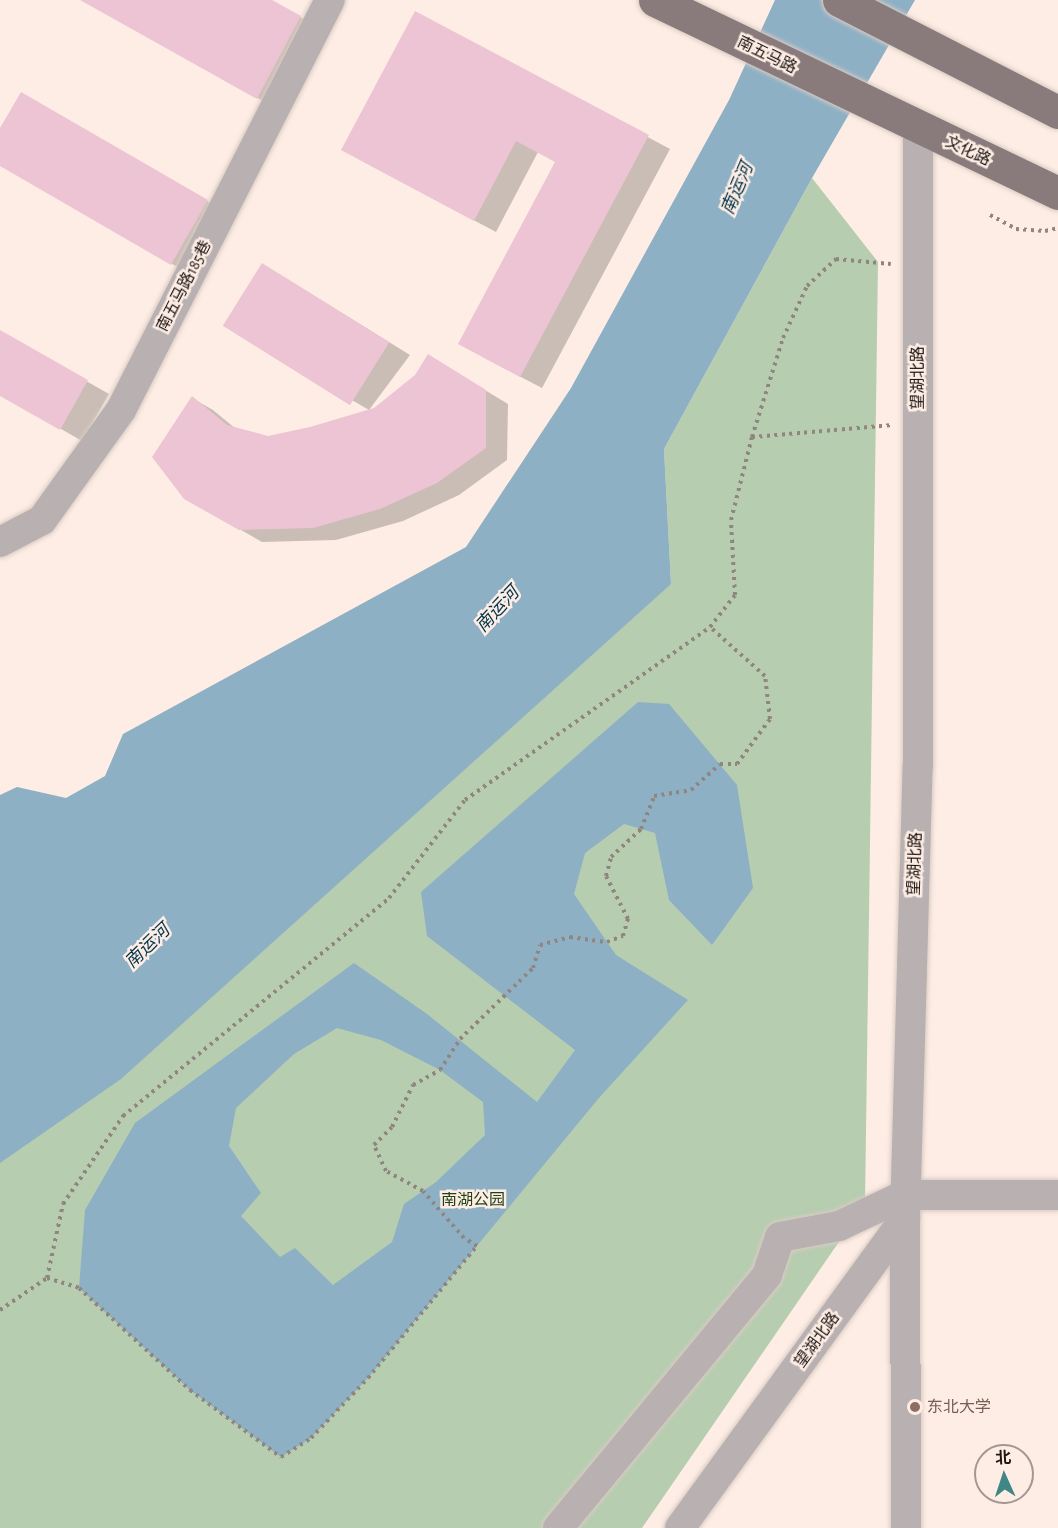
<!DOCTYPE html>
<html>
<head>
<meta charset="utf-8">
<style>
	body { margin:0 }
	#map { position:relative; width:1058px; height:1528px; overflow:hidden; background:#fdede4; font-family:"Alegreya Sans","Noto Sans SC",sans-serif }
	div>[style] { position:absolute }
	.green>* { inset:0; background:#b6cdaf }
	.water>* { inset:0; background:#8db0c5 }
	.shadow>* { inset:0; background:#0003 }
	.building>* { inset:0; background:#ecc4d3; transform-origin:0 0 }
	.path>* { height:4px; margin-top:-2px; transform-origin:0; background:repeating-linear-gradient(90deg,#90857f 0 3px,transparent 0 7.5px) }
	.roads { filter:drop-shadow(0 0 2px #d9cbc3) drop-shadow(0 0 2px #d9cbc3) }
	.minor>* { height:30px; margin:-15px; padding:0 15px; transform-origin:15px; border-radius:15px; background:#b9b0b1 }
	.primary>* { height:33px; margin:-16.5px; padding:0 16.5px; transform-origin:16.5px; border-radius:16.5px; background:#897b7c }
	.dots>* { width:16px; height:16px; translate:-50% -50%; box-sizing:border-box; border:3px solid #fdede4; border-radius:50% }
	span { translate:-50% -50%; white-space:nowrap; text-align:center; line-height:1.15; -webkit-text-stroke:5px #fdede4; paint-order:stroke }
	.street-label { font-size:16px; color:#1d1714 }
	.park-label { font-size:16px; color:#214217 }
	.education-label { font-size:16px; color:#785e54 }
	.left { translate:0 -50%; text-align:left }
	.water-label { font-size:18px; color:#02354b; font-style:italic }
	.north { position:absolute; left:974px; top:1444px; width:60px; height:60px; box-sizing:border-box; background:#fdede4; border:2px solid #a39791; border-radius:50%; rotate:357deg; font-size:16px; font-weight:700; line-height:24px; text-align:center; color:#1d1714 }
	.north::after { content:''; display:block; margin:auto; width:21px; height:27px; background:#3f8785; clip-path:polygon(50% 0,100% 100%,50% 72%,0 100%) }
</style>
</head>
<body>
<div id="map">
	<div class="green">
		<i style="clip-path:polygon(812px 178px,878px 262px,865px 1204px,642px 1528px,0 1528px,0 983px,671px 584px,664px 449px)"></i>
	</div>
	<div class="water">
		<i style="clip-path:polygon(775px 0,915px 0,812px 178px,664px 449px,671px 584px,121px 1079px,0 1163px,0 795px,17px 787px,66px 798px,105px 776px,123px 734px,466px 547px,571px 388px,729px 100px)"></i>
		<i style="clip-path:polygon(evenodd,638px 702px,669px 704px,737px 785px,753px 888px,712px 945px,669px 900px,655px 833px,624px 824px,585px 853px,574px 894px,616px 955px,688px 1000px,598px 1099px,368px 1378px,311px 1438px,281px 1457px,190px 1390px,79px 1288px,85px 1210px,135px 1123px,354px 963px,427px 1014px,537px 1102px,575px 1050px,427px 936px,421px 892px,638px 702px,337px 1028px,381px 1040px,440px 1070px,483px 1102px,485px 1135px,436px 1182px,404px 1204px,392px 1242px,333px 1285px,295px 1248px,280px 1257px,241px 1216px,261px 1193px,229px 1146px,236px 1108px,294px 1054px,337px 1028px)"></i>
	</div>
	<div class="shadow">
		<i style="clip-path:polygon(82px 0,269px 0,322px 29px,279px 110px)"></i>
		<i style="clip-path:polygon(416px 13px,670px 149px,542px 388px,481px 356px,557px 162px,538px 152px,496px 232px,364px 162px)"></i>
		<i style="clip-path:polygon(22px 94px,229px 214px,193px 276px,0 165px,0 131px)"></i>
		<i style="clip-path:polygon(284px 277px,410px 355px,369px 410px,225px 326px)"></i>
		<i style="clip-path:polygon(0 332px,109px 394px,82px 441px,0 394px)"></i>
		<i style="clip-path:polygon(450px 369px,508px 404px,507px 460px,459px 495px,403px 521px,336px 540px,262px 542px,185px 498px,192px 398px,213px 410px,236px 429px,268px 437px,311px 428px,375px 410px)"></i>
	</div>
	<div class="building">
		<i style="clip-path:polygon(80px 0,272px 0,301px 16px,257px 99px)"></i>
		<i style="clip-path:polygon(415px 11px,649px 135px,520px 377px,458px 344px,555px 162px,516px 141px,474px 221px,341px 150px)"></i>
		<i style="clip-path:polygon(21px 92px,208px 200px,171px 265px,0 166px,0 128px)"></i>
		<i style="left:262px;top:263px;width:150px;height:74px;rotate:32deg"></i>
		<i style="clip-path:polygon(0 330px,88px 380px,60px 430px,0 396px)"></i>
		<i style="clip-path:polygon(428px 354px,486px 390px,486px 448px,437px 483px,380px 509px,313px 528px,239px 530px,184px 499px,152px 457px,192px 396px,227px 425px,268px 436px,310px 427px,374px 408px,415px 375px)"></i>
	</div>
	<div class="path">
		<i style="left:990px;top:215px;width:30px;rotate:28deg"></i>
		<i style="left:1016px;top:229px;width:29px;rotate:4deg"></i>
		<i style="left:1045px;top:231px;width:13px;rotate:-13deg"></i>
		<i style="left:752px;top:437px;width:141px;rotate:-4.9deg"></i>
		<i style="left:47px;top:1278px;width:76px;rotate:-77.8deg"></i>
		<i style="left:63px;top:1204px;width:107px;rotate:-55.7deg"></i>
		<i style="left:123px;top:1116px;width:344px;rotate:-39.3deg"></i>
		<i style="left:389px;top:898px;width:124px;rotate:-52.2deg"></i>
		<i style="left:465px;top:800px;width:300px;rotate:-35.2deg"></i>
		<i style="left:0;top:1310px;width:57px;rotate:-34.2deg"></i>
		<i style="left:47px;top:1278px;width:34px;rotate:17deg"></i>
		<i style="left:79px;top:1288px;width:151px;rotate:42.6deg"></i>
		<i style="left:190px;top:1390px;width:113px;rotate:36.4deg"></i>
		<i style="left:281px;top:1457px;width:36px;rotate:-32deg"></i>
		<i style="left:311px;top:1438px;width:83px;rotate:-46.5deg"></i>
		<i style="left:368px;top:1378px;width:171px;rotate:-50.5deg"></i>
		<i style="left:477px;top:1246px;width:15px;rotate:-148deg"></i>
		<i style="left:464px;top:1238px;width:62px;rotate:-131.1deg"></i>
		<i style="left:423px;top:1191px;width:42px;rotate:-151.6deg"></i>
		<i style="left:386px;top:1171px;width:29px;rotate:-115deg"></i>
		<i style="left:374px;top:1145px;width:25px;rotate:-45deg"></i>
		<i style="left:392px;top:1127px;width:47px;rotate:-63.4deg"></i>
		<i style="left:413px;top:1085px;width:31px;rotate:-29deg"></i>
		<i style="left:440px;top:1070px;width:37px;rotate:-57deg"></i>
		<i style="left:460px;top:1039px;width:102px;rotate:-44.2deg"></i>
		<i style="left:533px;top:968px;width:24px;rotate:-73deg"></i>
		<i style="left:540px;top:945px;width:31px;rotate:-15deg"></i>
		<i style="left:570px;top:937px;width:37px;rotate:8deg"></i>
		<i style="left:607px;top:942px;width:17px;rotate:-21deg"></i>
		<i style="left:623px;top:936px;width:18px;rotate:-74deg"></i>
		<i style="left:628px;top:919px;width:48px;rotate:-117.1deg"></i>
		<i style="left:606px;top:876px;width:20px;rotate:-75deg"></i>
		<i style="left:611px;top:857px;width:41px;rotate:-43deg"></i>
		<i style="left:641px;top:829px;width:35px;rotate:-68deg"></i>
		<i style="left:654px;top:796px;width:37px;rotate:-9deg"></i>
		<i style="left:691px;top:790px;width:39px;rotate:-42deg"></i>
		<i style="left:720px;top:764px;width:17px"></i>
		<i style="left:737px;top:764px;width:56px;rotate:-53.7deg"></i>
		<i style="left:770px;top:719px;width:43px;rotate:-96.6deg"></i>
		<i style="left:765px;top:676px;width:74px;rotate:-138.3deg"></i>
		<i style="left:710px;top:627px;width:41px;rotate:-52deg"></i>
		<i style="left:735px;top:595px;width:75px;rotate:-93.1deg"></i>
		<i style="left:731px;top:520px;width:86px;rotate:-75.8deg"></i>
		<i style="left:752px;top:437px;width:104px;rotate:-72.6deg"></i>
		<i style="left:783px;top:338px;width:57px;rotate:-65.2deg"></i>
		<i style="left:807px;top:286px;width:40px;rotate:-43deg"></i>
		<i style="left:836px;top:259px;width:55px;rotate:5.2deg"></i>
	</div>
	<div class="roads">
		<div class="minor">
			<i style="left:0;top:542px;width:47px;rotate:-27.6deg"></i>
			<i style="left:42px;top:520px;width:135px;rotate:-54.3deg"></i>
			<i style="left:121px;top:410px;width:460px;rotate:-63deg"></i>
			<i style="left:905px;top:1218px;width:310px;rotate:89.8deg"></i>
			<i style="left:558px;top:1528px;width:328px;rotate:-50.4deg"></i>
			<i style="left:767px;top:1275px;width:40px;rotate:-71.1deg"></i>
			<i style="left:780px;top:1237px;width:60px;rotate:-10.6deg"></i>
			<i style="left:839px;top:1226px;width:73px;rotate:-25.2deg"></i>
			<i style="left:905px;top:1195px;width:153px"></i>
			<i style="left:680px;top:1528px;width:383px;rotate:-54deg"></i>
			<i style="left:905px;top:1218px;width:453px;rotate:-88.4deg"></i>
			<i style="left:918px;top:765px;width:637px;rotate:-90deg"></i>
		</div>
		<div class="primary">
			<i style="left:655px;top:0;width:447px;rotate:25.6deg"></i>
			<i style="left:839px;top:0;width:246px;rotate:27.1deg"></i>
		</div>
	</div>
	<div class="dots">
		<i style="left:915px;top:1407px;background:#8d6e63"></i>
	</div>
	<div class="street-label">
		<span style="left:767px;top:55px;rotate:26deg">南五马路</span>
		<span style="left:968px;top:151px;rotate:25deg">文化路</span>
		<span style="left:184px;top:286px;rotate:-63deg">南五马路185巷</span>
		<span style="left:918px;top:378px;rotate:-90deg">望湖北路</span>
		<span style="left:915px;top:864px;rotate:-88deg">望湖北路</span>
		<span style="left:817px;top:1340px;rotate:-54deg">望湖北路</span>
	</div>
	<div class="park-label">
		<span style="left:473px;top:1200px">南湖公园</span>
	</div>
	<div class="education-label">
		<span class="left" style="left:927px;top:1407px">东北大学</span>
	</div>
	<div class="water-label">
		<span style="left:738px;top:189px;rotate:-67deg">南运河</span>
		<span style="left:498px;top:610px;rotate:-47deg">南运河</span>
		<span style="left:148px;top:947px;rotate:-44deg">南运河</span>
	</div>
	<div class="north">北</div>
</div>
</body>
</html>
